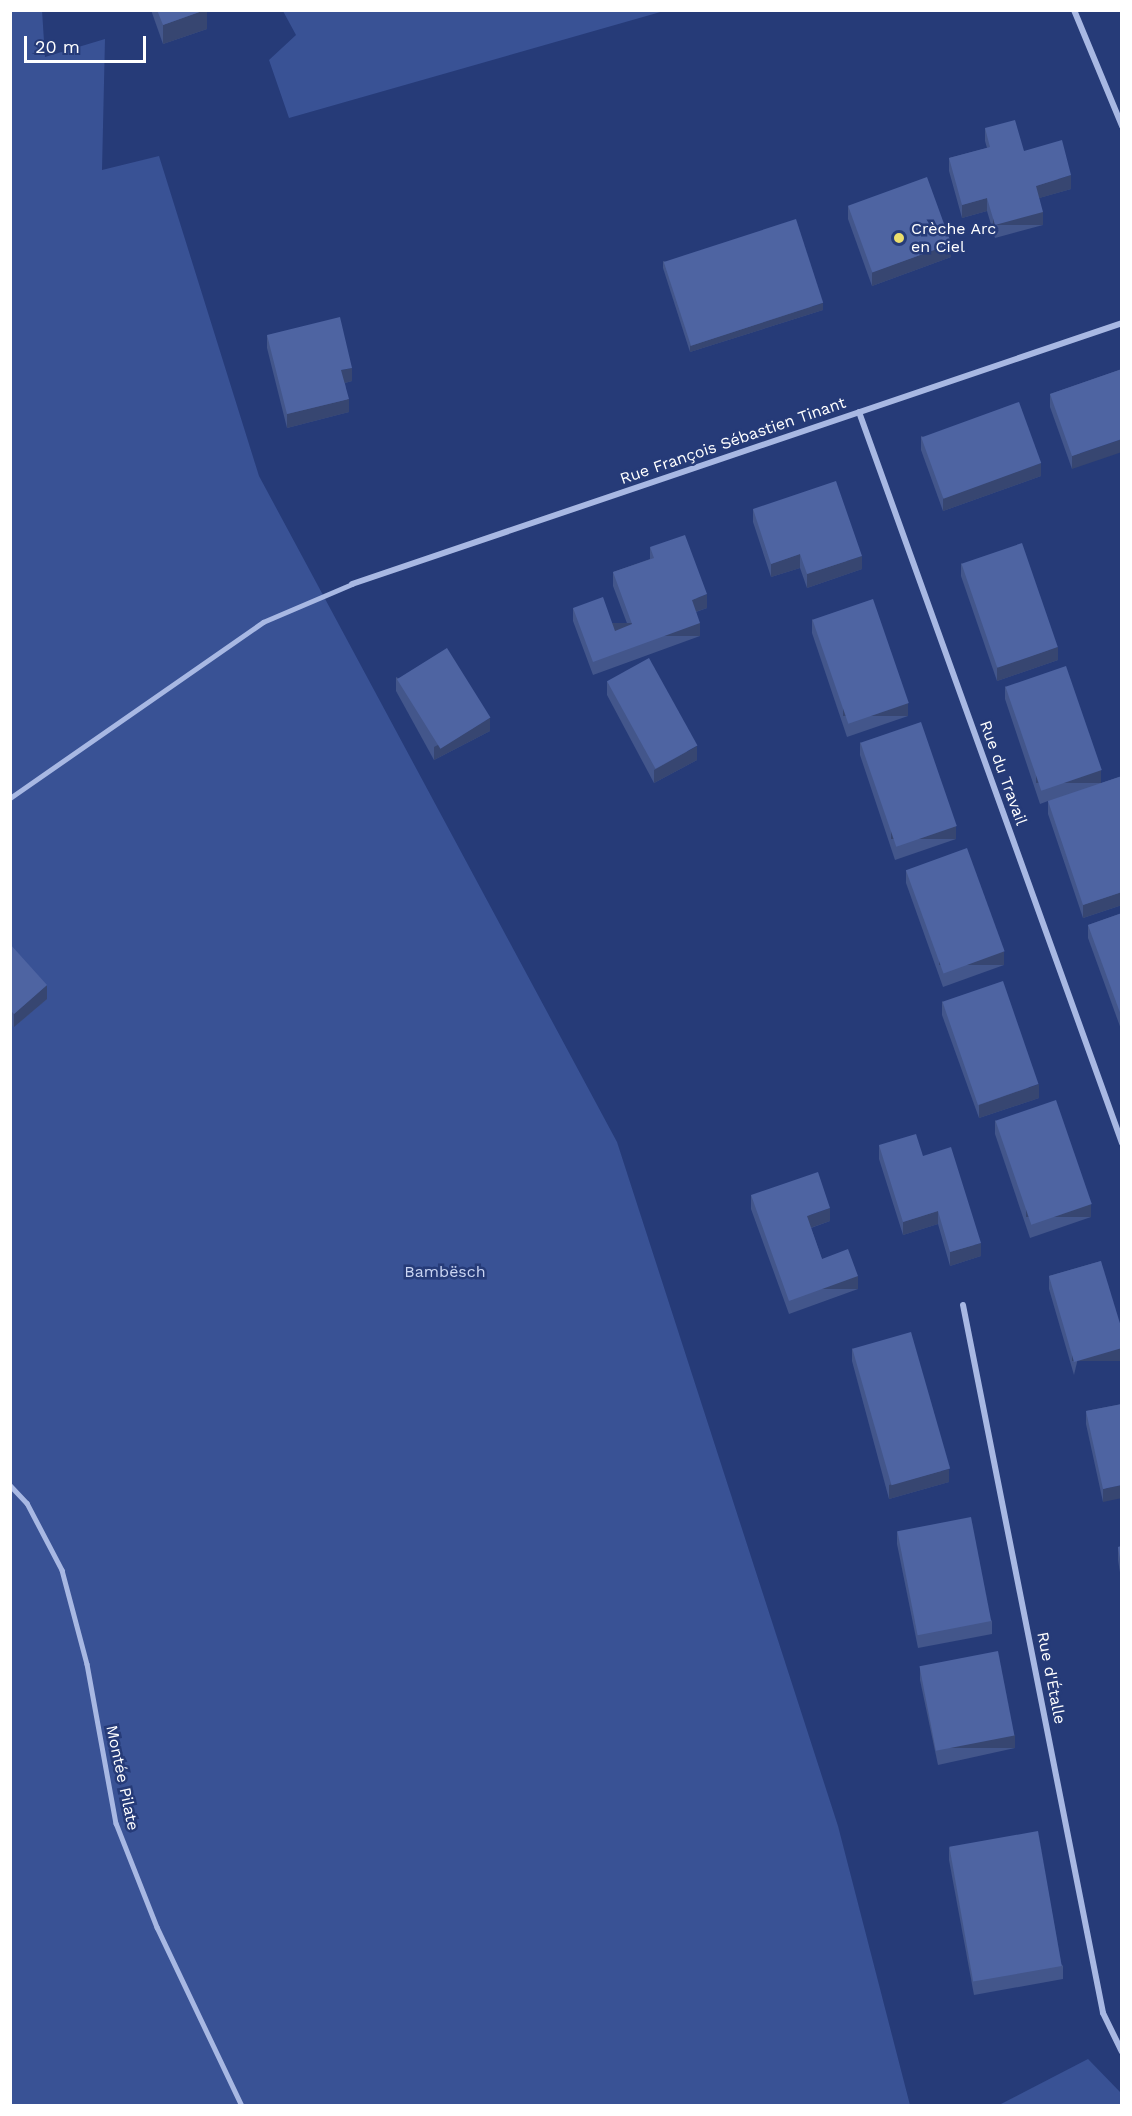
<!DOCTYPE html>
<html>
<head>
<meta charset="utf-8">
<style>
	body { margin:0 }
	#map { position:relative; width:1132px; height:2116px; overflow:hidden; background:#263b78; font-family:"Work Sans",sans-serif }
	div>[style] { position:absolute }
	.green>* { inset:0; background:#395295 }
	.service>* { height:4.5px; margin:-2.25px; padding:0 2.25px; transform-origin:2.25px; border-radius:2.25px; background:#a8b8e3 }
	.minor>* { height:6px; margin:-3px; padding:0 3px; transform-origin:3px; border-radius:3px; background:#a8b8e3 }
	.wall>* { inset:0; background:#43568b }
	.shaded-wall>* { inset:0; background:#374671; transform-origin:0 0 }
	.building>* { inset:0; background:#4e64a2; transform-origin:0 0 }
	.dots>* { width:16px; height:16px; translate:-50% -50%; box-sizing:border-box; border:3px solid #263b78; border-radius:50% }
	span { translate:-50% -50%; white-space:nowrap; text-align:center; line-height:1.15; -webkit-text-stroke:5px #263b78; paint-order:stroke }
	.poi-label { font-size:16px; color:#fff }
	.left { translate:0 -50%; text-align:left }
	.street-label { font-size:16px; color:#fff }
	.park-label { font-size:16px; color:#cad5f3 }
	.frame { position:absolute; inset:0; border:12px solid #fff; pointer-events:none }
	.scale { position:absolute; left:24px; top:36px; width:122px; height:27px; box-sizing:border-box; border:3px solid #fff; border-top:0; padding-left:8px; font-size:18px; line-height:21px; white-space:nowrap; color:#fff; -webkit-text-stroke:4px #263b78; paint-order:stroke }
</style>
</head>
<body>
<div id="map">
	<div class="green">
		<i style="clip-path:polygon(42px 10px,45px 57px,105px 39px,102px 170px,159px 156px,259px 476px,617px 1142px,838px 1826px,910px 2105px,11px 2106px,10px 11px)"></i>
		<i style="clip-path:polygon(283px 11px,664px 11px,289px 118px,269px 60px,296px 35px)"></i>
		<i style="clip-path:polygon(1088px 2059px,1121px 2093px,1121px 2105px,999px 2105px)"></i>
	</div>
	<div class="service">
		<i style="left:10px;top:798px;width:308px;rotate:-34.8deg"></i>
		<i style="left:263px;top:622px;width:97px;rotate:-23.1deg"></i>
		<i style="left:10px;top:1485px;width:25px;rotate:47deg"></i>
		<i style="left:27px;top:1503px;width:76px;rotate:62.4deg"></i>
		<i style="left:62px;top:1570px;width:97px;rotate:75.1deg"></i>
		<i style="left:87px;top:1664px;width:162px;rotate:79.7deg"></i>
		<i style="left:116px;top:1823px;width:112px;rotate:68.5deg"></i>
		<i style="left:157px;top:1927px;width:198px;rotate:64.6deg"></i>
	</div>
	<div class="minor">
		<i style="left:1074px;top:10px;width:126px;rotate:67.5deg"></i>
		<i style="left:859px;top:412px;width:777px;rotate:70.21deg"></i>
		<i style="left:352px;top:584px;width:813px;rotate:-18.72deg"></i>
		<i style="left:963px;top:1305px;width:722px;rotate:78.81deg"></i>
		<i style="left:1103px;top:2013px;width:43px;rotate:64deg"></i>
	</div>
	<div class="wall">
		<i style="clip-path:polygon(151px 10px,207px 10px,207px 29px,163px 44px)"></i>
		<i style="clip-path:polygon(985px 128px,1024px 151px,1071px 189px,1039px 198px,1043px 225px,995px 238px,987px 211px,962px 218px,949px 171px,949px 158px,987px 148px,985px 141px)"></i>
		<i style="clip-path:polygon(848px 206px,951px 257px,872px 286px,848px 219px)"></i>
		<i style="clip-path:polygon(663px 261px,823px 310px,690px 352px,663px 268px)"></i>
		<i style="clip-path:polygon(267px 335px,352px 381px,345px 383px,349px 412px,287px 428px,267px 348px)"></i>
		<i style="clip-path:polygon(1122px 369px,1072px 469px,1050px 407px,1050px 394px)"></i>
		<i style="clip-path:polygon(921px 436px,1041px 476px,943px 511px,921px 450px)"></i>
		<i style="clip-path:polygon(753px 509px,862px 569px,807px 588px,800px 568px,771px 577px,753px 522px)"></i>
		<i style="clip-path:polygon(650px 547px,707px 608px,696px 612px,700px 636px,593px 675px,573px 621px,573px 608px,615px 631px,628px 626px,613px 586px,613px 572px,650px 559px)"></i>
		<i style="clip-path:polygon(961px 563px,1058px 660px,997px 681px,961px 576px)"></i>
		<i style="clip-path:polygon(812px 619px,908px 716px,847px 737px,812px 633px)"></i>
		<i style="clip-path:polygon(396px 677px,490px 731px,434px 760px,396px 691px)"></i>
		<i style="clip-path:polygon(607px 681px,697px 760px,654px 783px,607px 695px)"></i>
		<i style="clip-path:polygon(1005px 686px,1101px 783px,1122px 776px,1122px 905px,1083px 918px,1048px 814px,1048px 801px,1040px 804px,1005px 699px)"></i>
		<i style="clip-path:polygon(860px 742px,956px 839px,895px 860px,860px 755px)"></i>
		<i style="clip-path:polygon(906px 870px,1004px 965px,943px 987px,906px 883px)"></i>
		<i style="clip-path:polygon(1122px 913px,1122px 1032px,1088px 938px,1088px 925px)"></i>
		<i style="clip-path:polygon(10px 944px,47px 999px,14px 1027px,10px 1023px)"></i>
		<i style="clip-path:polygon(942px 1001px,1039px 1098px,979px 1118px,942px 1015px)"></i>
		<i style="clip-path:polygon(995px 1120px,1091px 1217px,1030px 1238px,995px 1134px)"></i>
		<i style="clip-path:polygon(879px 1145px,923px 1156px,981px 1256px,950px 1266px,938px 1224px,903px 1235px,879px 1159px)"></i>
		<i style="clip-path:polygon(751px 1195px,830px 1221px,811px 1228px,822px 1259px,858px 1289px,789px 1314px,751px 1209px)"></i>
		<i style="clip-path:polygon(1101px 1261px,1074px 1375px,1049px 1289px,1049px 1276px)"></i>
		<i style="clip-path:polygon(852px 1348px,949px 1482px,889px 1499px,852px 1361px)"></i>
		<i style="clip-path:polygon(1122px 1404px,1103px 1502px,1086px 1424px,1086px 1411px)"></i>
		<i style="clip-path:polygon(897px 1531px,992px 1621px,992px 1634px,918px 1648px,897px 1544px)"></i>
		<i style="clip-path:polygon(1122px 1546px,1122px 1585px,1118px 1560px,1118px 1547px)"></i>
		<i style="clip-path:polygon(920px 1667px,1015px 1748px,938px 1765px,920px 1680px)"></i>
		<i style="clip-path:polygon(949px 1847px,1063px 1966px,1063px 1979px,974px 1995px,949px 1860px)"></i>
	</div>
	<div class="shaded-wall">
		<i style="clip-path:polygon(205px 10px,207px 10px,207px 29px,163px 44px,163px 25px)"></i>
		<i style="clip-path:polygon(1071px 175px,1071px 189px,1036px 199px,1036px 186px)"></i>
		<i style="clip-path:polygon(987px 198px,987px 211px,962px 218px,962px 205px)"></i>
		<i style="left:1043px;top:212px;width:13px;height:50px;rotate:90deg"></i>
		<i style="clip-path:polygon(951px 244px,951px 257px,872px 286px,872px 272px)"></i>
		<i style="clip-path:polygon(823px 303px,823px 310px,690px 352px,690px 346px)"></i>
		<i style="clip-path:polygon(352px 368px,352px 381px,341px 384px,341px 370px)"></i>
		<i style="clip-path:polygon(349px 399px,349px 412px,287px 428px,287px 414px)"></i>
		<i style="clip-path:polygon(1122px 439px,1122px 452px,1072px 469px,1072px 456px)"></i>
		<i style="clip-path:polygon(1041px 463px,1041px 476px,943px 511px,943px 497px)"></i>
		<i style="clip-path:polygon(800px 554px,800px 568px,771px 577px,771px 564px)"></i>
		<i style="clip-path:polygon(862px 556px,862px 569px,807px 588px,807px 574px)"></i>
		<i style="clip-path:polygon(707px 594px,707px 608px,692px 613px,692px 600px)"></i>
		<i style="left:700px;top:623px;width:13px;height:114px;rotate:90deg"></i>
		<i style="clip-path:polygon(1058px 647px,1058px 660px,997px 681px,997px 667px)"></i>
		<i style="left:908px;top:703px;width:13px;height:65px;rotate:90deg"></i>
		<i style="clip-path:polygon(490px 718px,490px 731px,434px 760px,434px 747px)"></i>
		<i style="clip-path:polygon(697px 746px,697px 760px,654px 783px,654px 770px)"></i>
		<i style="left:1101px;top:770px;width:13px;height:65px;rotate:90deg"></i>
		<i style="left:956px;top:826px;width:13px;height:65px;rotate:90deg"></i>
		<i style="clip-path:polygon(1122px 892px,1122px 905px,1083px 918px,1083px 905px)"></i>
		<i style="left:1004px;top:952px;width:13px;height:65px;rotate:90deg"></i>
		<i style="clip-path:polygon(47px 985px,47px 999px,14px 1027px,14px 1014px)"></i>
		<i style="clip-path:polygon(1039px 1084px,1039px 1098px,979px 1118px,979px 1105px)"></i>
		<i style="left:1091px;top:1204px;width:13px;height:65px;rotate:90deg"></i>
		<i style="clip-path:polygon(830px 1208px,830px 1221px,807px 1229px,807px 1216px)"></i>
		<i style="clip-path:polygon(938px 1211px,938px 1224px,903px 1235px,903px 1222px)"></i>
		<i style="clip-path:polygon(981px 1243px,981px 1256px,950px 1266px,950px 1252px)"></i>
		<i style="left:858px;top:1276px;width:13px;height:73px;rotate:90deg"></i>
		<i style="left:1122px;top:1348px;width:13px;height:50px;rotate:90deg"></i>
		<i style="clip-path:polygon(949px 1469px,949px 1482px,889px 1499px,889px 1485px)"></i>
		<i style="clip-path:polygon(1122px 1485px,1122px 1498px,1103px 1502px,1103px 1489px)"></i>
		<i style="left:1015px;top:1735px;width:13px;height:79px;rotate:90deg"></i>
	</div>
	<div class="building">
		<i style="clip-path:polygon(157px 10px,205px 10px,163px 25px)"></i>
		<i style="clip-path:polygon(1015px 120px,1024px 151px,1062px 140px,1071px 175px,1036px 186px,1043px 212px,995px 225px,987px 198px,962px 205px,949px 158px,990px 147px,985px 128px)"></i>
		<i style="left:927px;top:177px;width:71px;height:84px;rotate:70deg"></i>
		<i style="left:796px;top:219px;width:88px;height:139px;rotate:72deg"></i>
		<i style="clip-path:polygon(340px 317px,352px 368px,341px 370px,349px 399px,287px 414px,267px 335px)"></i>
		<i style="clip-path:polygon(1122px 369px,1122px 439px,1072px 456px,1050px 394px)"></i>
		<i style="left:1019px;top:402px;width:65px;height:104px;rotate:70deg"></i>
		<i style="clip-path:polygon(836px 481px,862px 556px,807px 574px,800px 554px,771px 564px,753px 509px)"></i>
		<i style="clip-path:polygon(685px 535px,707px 594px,692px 600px,700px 623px,593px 662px,573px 608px,603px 597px,615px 631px,632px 624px,613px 572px,654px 558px,650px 547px)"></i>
		<i style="left:1022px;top:543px;width:110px;height:64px;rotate:71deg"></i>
		<i style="left:873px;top:599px;width:110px;height:64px;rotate:71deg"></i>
		<i style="left:447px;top:648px;width:82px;height:59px;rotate:58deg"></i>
		<i style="left:649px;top:658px;width:100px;height:48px;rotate:61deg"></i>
		<i style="left:1066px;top:666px;width:110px;height:64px;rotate:71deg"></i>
		<i style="left:921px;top:722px;width:110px;height:64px;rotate:71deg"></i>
		<i style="clip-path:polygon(1122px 776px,1122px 892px,1083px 905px,1048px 801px)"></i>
		<i style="left:967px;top:848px;width:110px;height:65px;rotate:70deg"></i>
		<i style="clip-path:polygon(1122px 913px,1122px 1018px,1088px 925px)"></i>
		<i style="clip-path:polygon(10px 944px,47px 985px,14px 1014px,10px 1010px)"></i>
		<i style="left:1003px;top:981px;width:109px;height:64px;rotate:71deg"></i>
		<i style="left:1056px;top:1100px;width:110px;height:64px;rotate:71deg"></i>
		<i style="clip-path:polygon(916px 1134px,923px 1156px,951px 1147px,981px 1243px,950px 1252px,938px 1211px,903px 1222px,879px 1145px)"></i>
		<i style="clip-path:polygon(818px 1172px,830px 1208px,807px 1216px,822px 1259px,848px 1249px,858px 1276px,789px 1301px,751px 1195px)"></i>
		<i style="clip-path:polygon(1101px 1261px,1122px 1330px,1122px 1348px,1074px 1362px,1049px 1276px)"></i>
		<i style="left:911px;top:1332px;width:142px;height:61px;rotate:74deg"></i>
		<i style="clip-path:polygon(1122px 1404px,1122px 1485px,1103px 1489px,1086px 1411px)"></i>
		<i style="left:971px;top:1517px;width:106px;height:75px;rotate:79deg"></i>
		<i style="clip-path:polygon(1122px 1546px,1122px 1572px,1118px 1547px)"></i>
		<i style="left:998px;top:1651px;width:86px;height:80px;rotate:79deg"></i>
		<i style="left:1038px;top:1831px;width:137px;height:90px;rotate:80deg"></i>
	</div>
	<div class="dots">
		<i style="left:899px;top:238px;background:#ecde6d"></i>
	</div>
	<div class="poi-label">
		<span class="left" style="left:911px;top:238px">Crèche Arc<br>en Ciel</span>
	</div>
	<div class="street-label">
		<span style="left:733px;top:441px;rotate:-19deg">Rue François Sébastien Tinant</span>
		<span style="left:1003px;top:773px;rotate:70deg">Rue du Travail</span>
		<span style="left:1051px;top:1678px;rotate:79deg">Rue d'Étalle</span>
		<span style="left:122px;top:1778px;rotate:78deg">Montée Pilate</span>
	</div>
	<div class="park-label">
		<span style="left:445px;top:1272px">Bambësch</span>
	</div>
	<div class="frame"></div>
	<div class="scale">20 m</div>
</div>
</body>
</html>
